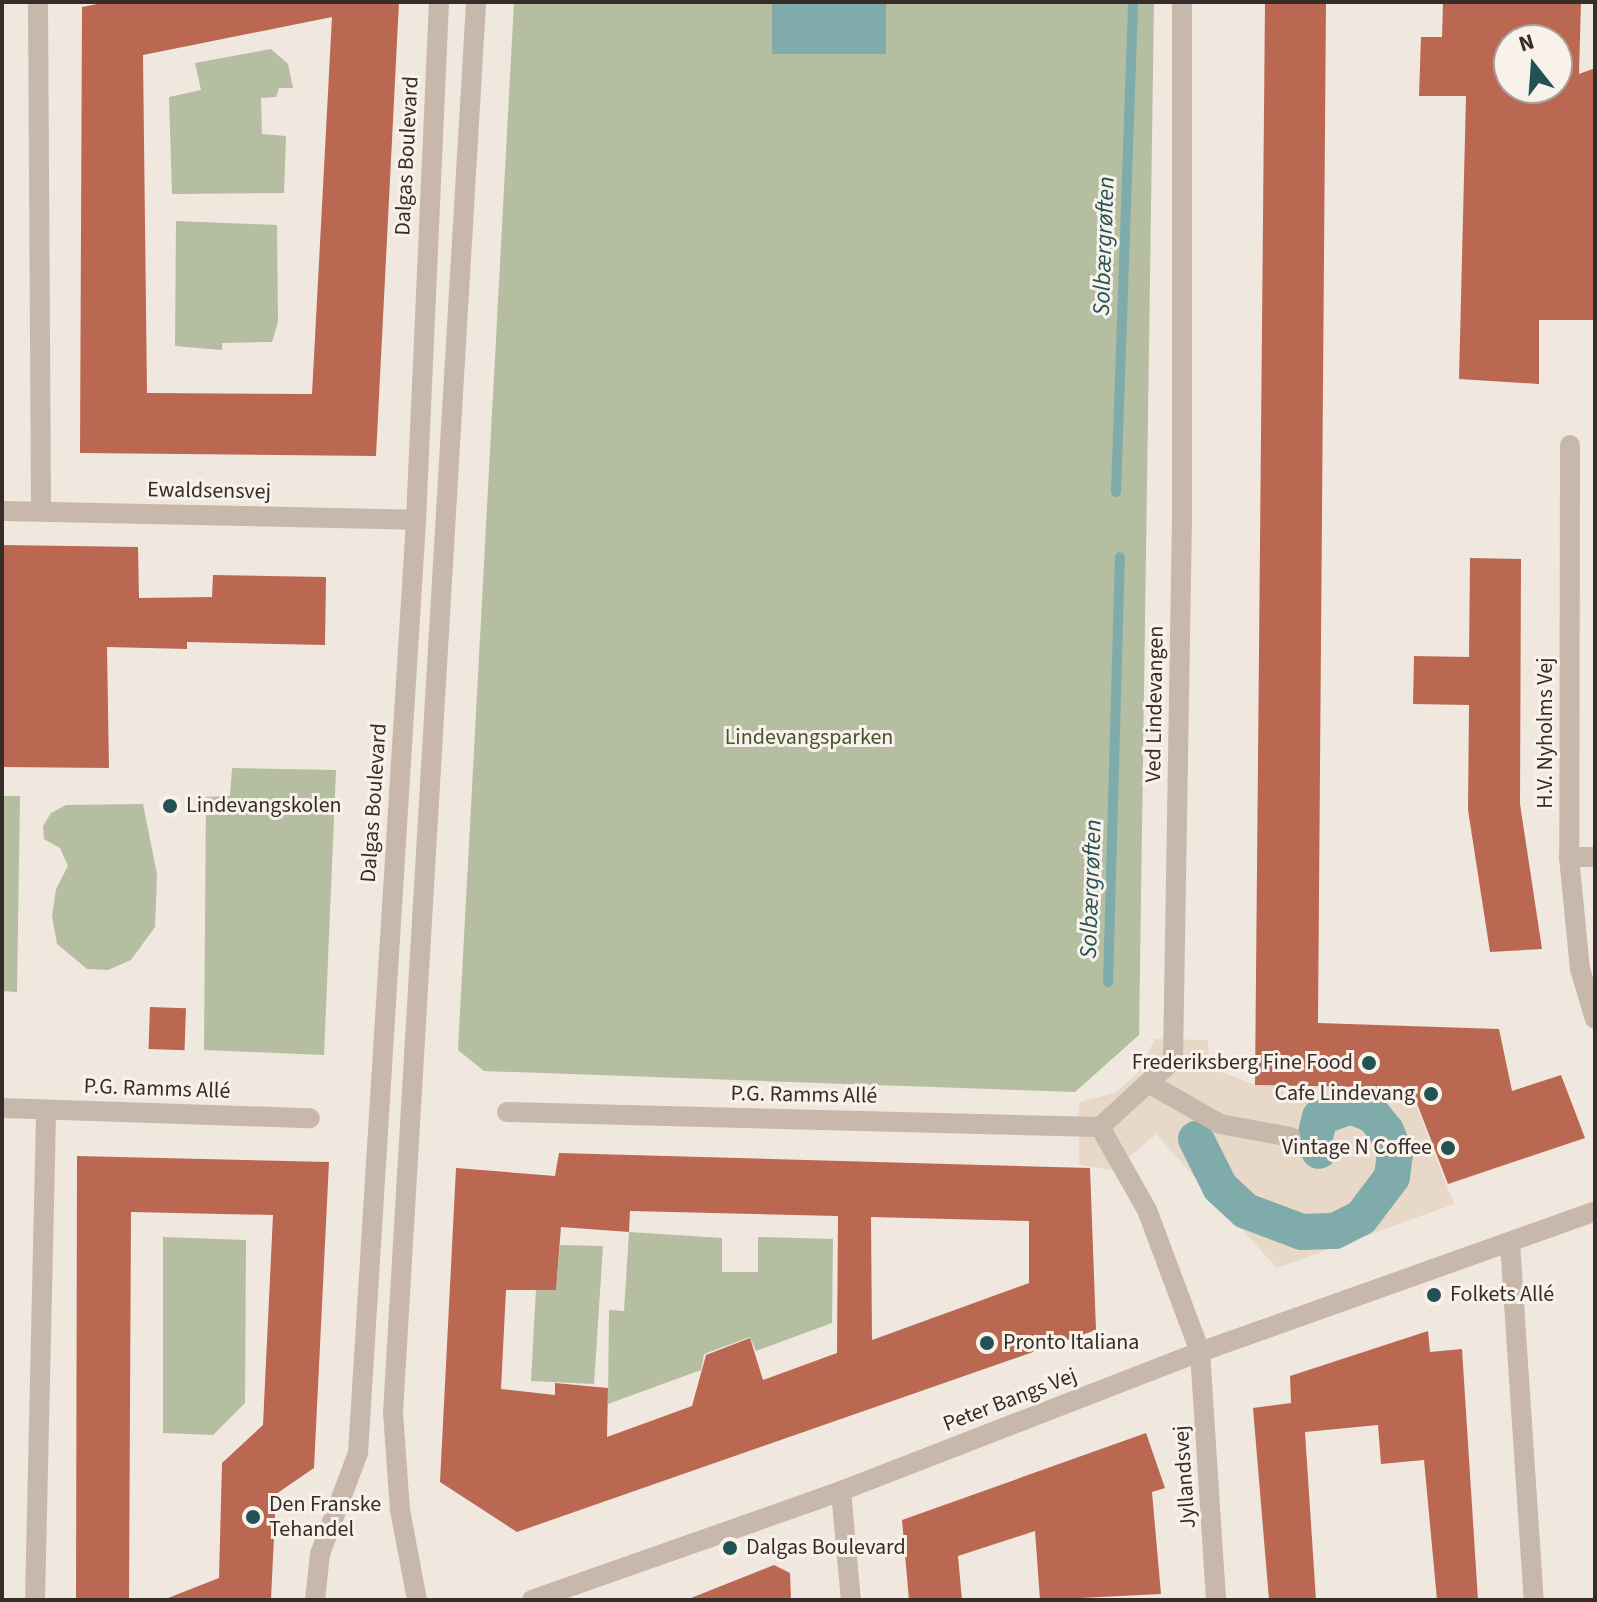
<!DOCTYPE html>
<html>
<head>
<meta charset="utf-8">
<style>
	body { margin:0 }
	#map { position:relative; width:1597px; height:1602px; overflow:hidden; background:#f0e7df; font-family:"Source Sans 3",sans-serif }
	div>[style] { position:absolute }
	.green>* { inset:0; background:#b5bea0 }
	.plaza>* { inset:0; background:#e7d8c7 }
	.water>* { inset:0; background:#80abab; transform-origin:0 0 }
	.stream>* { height:10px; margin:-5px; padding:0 5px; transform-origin:5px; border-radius:5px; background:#80abab }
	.canal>* { height:36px; margin:-18px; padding:0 18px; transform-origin:18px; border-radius:18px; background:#80abab }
	.building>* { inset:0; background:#bb6852; transform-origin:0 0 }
	.pedestrian>* { height:20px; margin:-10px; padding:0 10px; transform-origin:10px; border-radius:10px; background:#c8b7ab }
	.minor>* { height:20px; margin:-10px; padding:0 10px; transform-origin:10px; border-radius:10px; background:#c8b7ab }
	.tertiary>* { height:20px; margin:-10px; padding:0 10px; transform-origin:10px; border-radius:10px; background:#c8b7ab }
	.dots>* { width:22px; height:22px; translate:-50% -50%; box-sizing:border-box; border:4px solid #f8f2eb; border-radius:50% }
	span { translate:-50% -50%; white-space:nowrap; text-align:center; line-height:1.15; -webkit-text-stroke:6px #f8f2eb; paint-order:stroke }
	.street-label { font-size:22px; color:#362d2a }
	.park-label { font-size:22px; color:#475230 }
	.poi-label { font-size:22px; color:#362d2a }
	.left { translate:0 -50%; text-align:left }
	.right { translate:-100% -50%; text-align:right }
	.water-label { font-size:24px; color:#235254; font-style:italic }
	.frame { position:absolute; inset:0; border:4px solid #362d2a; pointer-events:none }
	.north { position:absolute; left:1493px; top:24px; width:80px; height:80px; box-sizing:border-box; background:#f8f2eb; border:2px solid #aaa39e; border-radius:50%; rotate:343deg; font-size:22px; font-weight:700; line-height:32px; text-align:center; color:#362d2a }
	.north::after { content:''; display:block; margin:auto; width:28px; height:36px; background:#235254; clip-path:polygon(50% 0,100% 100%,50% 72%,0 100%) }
</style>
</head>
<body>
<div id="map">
	<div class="green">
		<i style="clip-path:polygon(514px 2px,1154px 2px,1139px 1035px,1075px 1092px,484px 1071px,458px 1050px)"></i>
		<i style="clip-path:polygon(271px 49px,288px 64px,293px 88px,279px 88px,276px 97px,261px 98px,262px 134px,286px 136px,284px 193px,172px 194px,169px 97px,201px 90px,195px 63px)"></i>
		<i style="clip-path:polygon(176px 221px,277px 225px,278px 322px,272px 342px,222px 343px,222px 350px,175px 346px)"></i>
		<i style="clip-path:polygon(232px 768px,336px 770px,324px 1055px,204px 1050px,206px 797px,230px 796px)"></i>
		<i style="clip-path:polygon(2px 796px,20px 796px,17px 992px,2px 991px)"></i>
		<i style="clip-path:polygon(143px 804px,157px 874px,155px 927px,131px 960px,108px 970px,87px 969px,57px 944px,52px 916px,56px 889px,68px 866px,60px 848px,44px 839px,43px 826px,51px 813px,66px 805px)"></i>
		<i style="clip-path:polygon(629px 1232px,722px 1238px,722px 1272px,758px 1272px,758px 1237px,833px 1239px,832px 1323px,756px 1351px,750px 1337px,704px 1354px,701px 1370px,608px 1404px,609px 1310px,624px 1311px)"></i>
		<i style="clip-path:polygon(163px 1237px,246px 1240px,245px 1403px,213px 1435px,163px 1433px)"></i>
		<i style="clip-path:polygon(560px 1245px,603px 1246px,594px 1384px,531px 1381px,536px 1289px,556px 1290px)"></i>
	</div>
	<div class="plaza">
		<i style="clip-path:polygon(1155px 1039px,1208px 1040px,1209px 1067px,1255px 1085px,1410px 1089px,1454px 1204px,1277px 1268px,1156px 1134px,1114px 1170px,1079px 1165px,1079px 1102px,1115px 1093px,1137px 1074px)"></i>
	</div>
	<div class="water">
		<i style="left:772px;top:2px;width:114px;height:52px"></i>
	</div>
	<div class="stream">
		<i style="left:1116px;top:492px;width:490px;rotate:-88deg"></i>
		<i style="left:1108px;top:982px;width:425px;rotate:-88.4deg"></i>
	</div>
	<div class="canal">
		<i style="left:1196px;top:1139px;width:54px;rotate:63.4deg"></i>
		<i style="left:1220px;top:1187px;width:35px;rotate:43deg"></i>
		<i style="left:1246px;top:1211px;width:60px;rotate:20.6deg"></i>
		<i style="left:1302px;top:1232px;width:33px;rotate:-2deg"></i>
		<i style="left:1335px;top:1231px;width:29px;rotate:-27deg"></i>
		<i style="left:1361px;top:1218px;width:51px;rotate:-52.9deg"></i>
		<i style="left:1392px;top:1177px;width:24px;rotate:-83deg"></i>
		<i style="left:1395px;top:1153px;width:24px;rotate:-112deg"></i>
		<i style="left:1386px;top:1131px;width:21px;rotate:-129deg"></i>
		<i style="left:1373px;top:1115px;width:24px;rotate:-158deg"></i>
		<i style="left:1351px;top:1106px;width:33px;rotate:160deg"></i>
		<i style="left:1320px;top:1117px;width:25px;rotate:104deg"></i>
		<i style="left:1314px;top:1141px;width:11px;rotate:63deg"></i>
	</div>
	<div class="building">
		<i style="clip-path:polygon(evenodd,107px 2px,399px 2px,376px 456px,80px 453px,82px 7px,107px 2px,332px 17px,312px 394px,147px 393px,143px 55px,332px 17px)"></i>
		<i style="clip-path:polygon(1265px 2px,1326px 2px,1318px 1023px,1499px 1029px,1512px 1091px,1561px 1075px,1585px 1138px,1448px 1184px,1411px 1088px,1255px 1085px)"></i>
		<i style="clip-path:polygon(evenodd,1443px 2px,1581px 2px,1579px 74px,1595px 68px,1595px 320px,1539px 320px,1539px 384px,1459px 379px,1466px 96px,1419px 96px,1421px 37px,1442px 37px,1443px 2px,1509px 40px,1557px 40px,1557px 88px,1509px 88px,1509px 40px)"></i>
		<i style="clip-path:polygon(2px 545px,138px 547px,139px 598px,212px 597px,213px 575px,326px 577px,325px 645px,187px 642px,187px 649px,107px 647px,109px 768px,2px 767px)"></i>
		<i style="clip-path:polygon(1470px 558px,1521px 559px,1520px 804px,1542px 949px,1490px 952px,1468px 810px,1469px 705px,1413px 704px,1414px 656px,1469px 657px)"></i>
		<i style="left:150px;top:1007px;width:36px;height:42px;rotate:2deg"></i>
		<i style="clip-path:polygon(evenodd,559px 1153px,1090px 1168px,1096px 1330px,517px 1532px,440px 1482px,456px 1168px,555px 1176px,559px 1153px,630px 1211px,838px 1216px,837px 1353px,763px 1380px,750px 1338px,706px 1355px,692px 1406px,607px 1437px,608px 1388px,555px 1383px,555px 1395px,501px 1389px,506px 1290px,556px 1290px,561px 1227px,629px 1232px,630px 1211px,559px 1153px,871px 1217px,1029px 1221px,1029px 1283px,872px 1340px,871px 1217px)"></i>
		<i style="clip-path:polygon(77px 1156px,329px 1162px,314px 1468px,276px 1494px,271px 1600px,168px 1598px,219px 1578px,222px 1463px,263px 1425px,273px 1215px,131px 1212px,129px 1600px,76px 1600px)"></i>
		<i style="clip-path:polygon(1428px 1331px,1430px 1352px,1462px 1349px,1478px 1600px,1437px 1600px,1424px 1460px,1381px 1464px,1378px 1425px,1305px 1432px,1316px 1600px,1269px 1600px,1253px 1408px,1291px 1403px,1290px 1376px)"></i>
		<i style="clip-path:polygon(1146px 1433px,1165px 1488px,1152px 1492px,1161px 1594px,1040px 1600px,1035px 1531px,958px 1556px,962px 1600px,909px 1600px,902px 1520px)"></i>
		<i style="clip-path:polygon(774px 1565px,790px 1573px,791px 1600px,686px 1600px)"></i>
	</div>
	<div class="pedestrian">
		<i style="left:1150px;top:1084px;width:81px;rotate:29.7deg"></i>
		<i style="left:1220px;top:1124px;width:72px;rotate:10.4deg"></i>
	</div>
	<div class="minor">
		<i style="left:38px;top:2px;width:509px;rotate:89.66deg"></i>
		<i style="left:1570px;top:445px;width:412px;rotate:90.1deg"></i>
		<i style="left:1569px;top:857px;width:113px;rotate:84.4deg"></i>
		<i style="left:1580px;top:969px;width:52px;rotate:73.3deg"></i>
		<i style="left:2px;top:511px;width:414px;rotate:1.2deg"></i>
		<i style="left:1569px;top:857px;width:26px"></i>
		<i style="left:2px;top:1108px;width:308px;rotate:1.9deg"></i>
		<i style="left:507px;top:1112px;width:593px;rotate:1.45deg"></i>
		<i style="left:1100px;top:1127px;width:99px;rotate:-42.5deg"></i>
		<i style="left:1173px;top:1060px;width:543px;rotate:-89.05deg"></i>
		<i style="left:1182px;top:517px;width:515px;rotate:-90deg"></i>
		<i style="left:1100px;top:1127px;width:95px;rotate:60.5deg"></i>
		<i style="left:1147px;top:1210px;width:152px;rotate:69.5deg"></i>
		<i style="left:1200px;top:1352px;width:249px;rotate:86.3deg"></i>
		<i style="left:1510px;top:1243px;width:358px;rotate:86.2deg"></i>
		<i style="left:841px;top:1491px;width:109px;rotate:84.8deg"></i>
		<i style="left:35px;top:1600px;width:490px;rotate:-88.7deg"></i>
	</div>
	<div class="tertiary">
		<i style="left:315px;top:1600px;width:46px;rotate:-83.8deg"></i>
		<i style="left:320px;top:1554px;width:108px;rotate:-69.4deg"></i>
		<i style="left:358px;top:1453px;width:935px;rotate:-86.44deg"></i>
		<i style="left:416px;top:520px;width:519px;rotate:-87.46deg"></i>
		<i style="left:417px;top:1600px;width:92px;rotate:-100.7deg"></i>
		<i style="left:400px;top:1510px;width:97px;rotate:-94.1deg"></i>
		<i style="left:393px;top:1413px;width:1413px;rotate:-86.63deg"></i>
		<i style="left:532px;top:1600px;width:328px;rotate:-19.4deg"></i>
		<i style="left:841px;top:1491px;width:385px;rotate:-21.2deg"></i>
		<i style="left:1200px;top:1352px;width:419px;rotate:-19.6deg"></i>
	</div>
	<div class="dots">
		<i style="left:170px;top:806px;background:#235254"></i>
		<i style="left:1369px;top:1063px;background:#235254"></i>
		<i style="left:1431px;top:1094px;background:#235254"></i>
		<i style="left:1448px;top:1148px;background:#235254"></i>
		<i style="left:1434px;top:1295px;background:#235254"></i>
		<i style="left:987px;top:1343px;background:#235254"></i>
		<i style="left:253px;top:1517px;background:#235254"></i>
		<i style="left:730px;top:1548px;background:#235254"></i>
	</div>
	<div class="street-label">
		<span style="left:407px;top:156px;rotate:-87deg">Dalgas Boulevard</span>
		<span style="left:209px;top:491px;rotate:1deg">Ewaldsensvej</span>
		<span style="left:1155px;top:704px;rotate:-89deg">Ved Lindevangen</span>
		<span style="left:1546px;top:733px;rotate:-90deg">H.V. Nyholms Vej</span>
		<span style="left:374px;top:803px;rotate:-86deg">Dalgas Boulevard</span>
		<span style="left:157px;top:1089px;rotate:2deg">P.G. Ramms Allé</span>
		<span style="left:804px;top:1095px;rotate:1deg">P.G. Ramms Allé</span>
		<span style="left:1010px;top:1400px;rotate:-21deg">Peter Bangs Vej</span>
		<span style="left:1185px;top:1477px;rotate:-94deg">Jyllandsvej</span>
	</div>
	<div class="park-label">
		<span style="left:809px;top:738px">Lindevangsparken</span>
	</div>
	<div class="poi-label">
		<span class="left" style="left:186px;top:806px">Lindevangskolen</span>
		<span class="right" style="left:1353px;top:1063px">Frederiksberg Fine Food</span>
		<span class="right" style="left:1415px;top:1094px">Cafe Lindevang</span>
		<span class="right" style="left:1432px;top:1148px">Vintage N Coffee</span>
		<span class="left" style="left:1450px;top:1295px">Folkets Allé</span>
		<span class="left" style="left:1003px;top:1343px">Pronto Italiana</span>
		<span class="left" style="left:269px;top:1517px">Den Franske<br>Tehandel</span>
		<span class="left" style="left:746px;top:1548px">Dalgas Boulevard</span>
	</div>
	<div class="water-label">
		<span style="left:1104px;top:246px;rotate:-88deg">Solbærgrøften</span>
		<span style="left:1091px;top:889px;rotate:-88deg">Solbærgrøften</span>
	</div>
	<div class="frame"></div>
	<div class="north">N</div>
</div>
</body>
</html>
